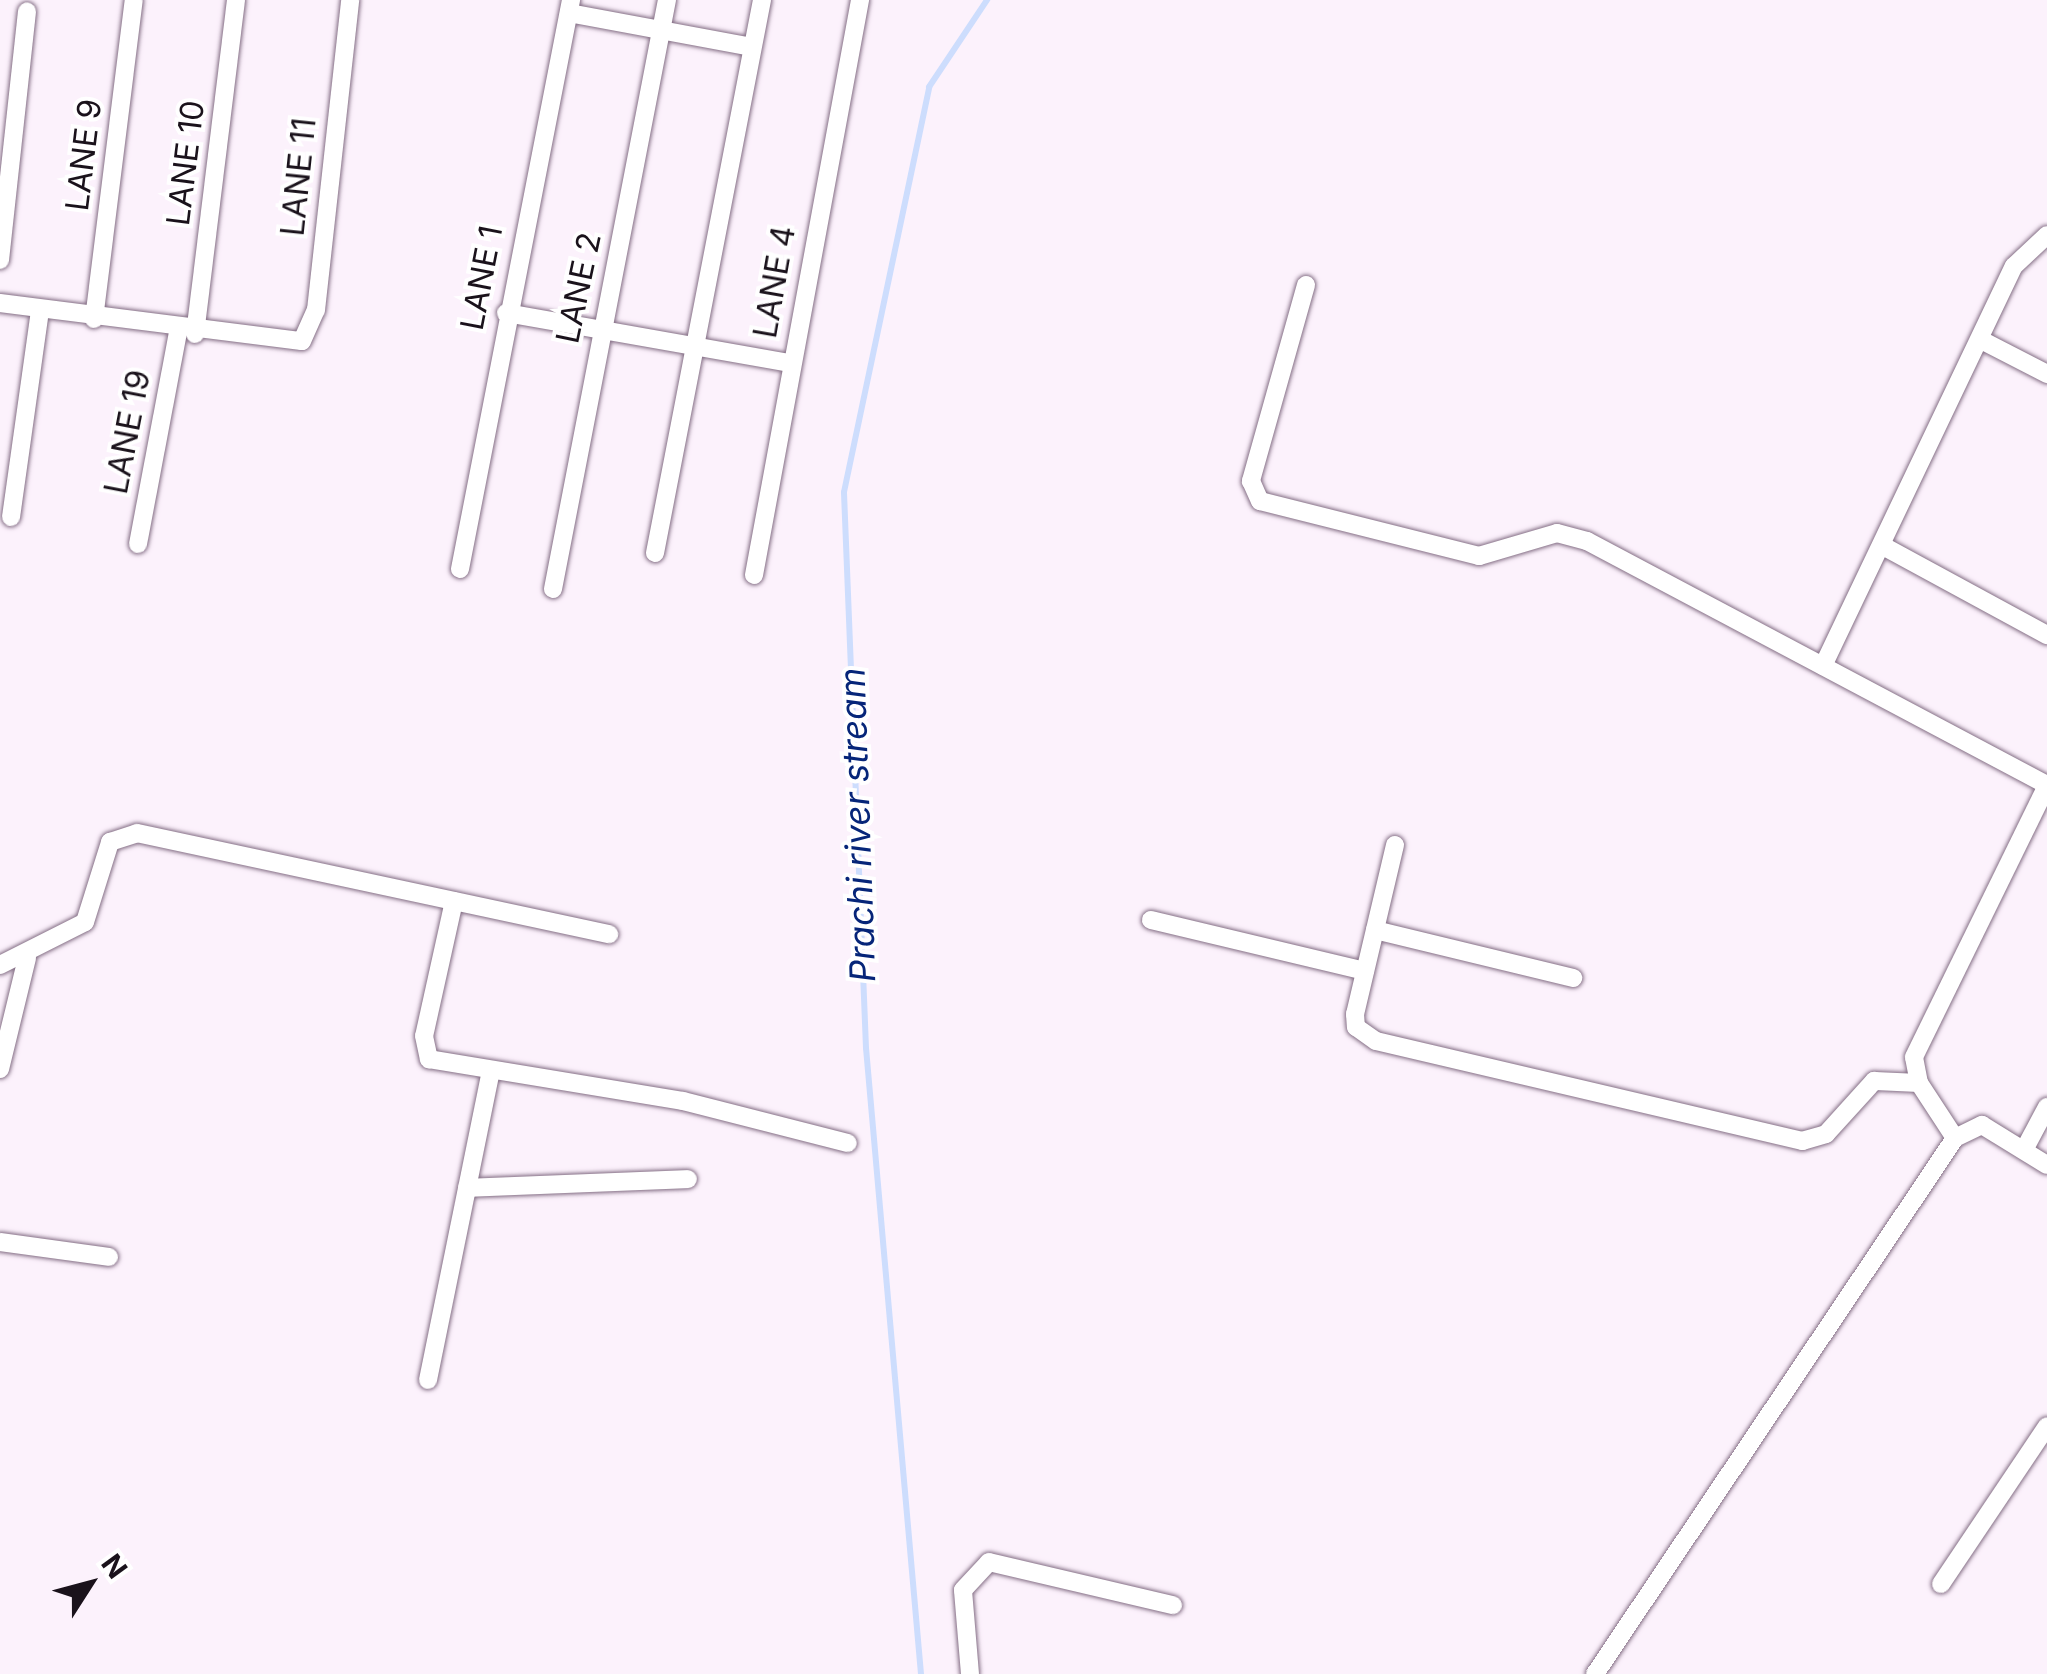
<!DOCTYPE html>
<html>
<head>
<meta charset="utf-8">
<style>
	body { margin:0 }
	#map { position:relative; width:2047px; height:1674px; overflow:hidden; background:#fcf2fc; font-family:Inter,sans-serif }
	div>[style] { position:absolute }
	.stream>* { height:6px; margin:-3px; padding:0 3px; transform-origin:3px; border-radius:3px; background:#cdddfd }
	.roads { filter:drop-shadow(0 0 2px #846e85) drop-shadow(0 0 2px #846e85) }
	.street>* { height:18px; margin:-9px; padding:0 9px; transform-origin:9px; border-radius:9px; background:#fff }
	span { translate:-50% -50%; white-space:nowrap; text-align:center; line-height:1.15; -webkit-text-stroke:8px #fff; paint-order:stroke }
	.street-label { font-size:32px; color:#1a121b }
	.water-label { font-size:35px; color:#062579; font-style:italic }
	.north { position:absolute; left:40px; top:1534px; width:100px; height:100px; -webkit-text-stroke:8px #fff; paint-order:stroke; rotate:54deg; font-size:28px; font-weight:700; line-height:40px; text-align:center; color:#1a121b }
	.north::after { content:''; display:block; margin:auto; width:35px; height:45px; background:#1a121b; clip-path:polygon(50% 0,100% 100%,50% 72%,0 100%) }
</style>
</head>
<body>
<div id="map">
	<div class="stream">
		<i style="left:921px;top:1674px;width:628px;rotate:-95.02deg"></i>
		<i style="left:866px;top:1048px;width:556px;rotate:-92.27deg"></i>
		<i style="left:844px;top:492px;width:414px;rotate:-78.1deg"></i>
		<i style="left:929px;top:87px;width:105px;rotate:-56.3deg"></i>
	</div>
	<div class="roads">
		<div class="street">
			<i style="left:569px;top:13px;width:186px;rotate:10.5deg"></i>
			<i style="left:0;top:260px;width:250px;rotate:-83.8deg"></i>
			<i style="left:1306px;top:285px;width:204px;rotate:105.7deg"></i>
			<i style="left:1251px;top:481px;width:22px;rotate:66deg"></i>
			<i style="left:1260px;top:501px;width:226px;rotate:14.1deg"></i>
			<i style="left:1479px;top:556px;width:81px;rotate:-16.4deg"></i>
			<i style="left:1557px;top:533px;width:31px;rotate:15deg"></i>
			<i style="left:1587px;top:541px;width:521px;rotate:27.94deg"></i>
			<i style="left:0;top:303px;width:304px;rotate:7.2deg"></i>
			<i style="left:302px;top:341px;width:34px;rotate:-66deg"></i>
			<i style="left:316px;top:310px;width:312px;rotate:-83.7deg"></i>
			<i style="left:506px;top:313px;width:289px;rotate:10deg"></i>
			<i style="left:94px;top:319px;width:321px;rotate:-82.9deg"></i>
			<i style="left:195px;top:334px;width:337px;rotate:-83deg"></i>
			<i style="left:1985px;top:342px;width:70px;rotate:27.3deg"></i>
			<i style="left:11px;top:517px;width:209px;rotate:-82deg"></i>
			<i style="left:138px;top:544px;width:216px;rotate:-79.3deg"></i>
			<i style="left:1883px;top:546px;width:187px;rotate:28.5deg"></i>
			<i style="left:655px;top:553px;width:563px;rotate:-79.05deg"></i>
			<i style="left:460px;top:569px;width:580px;rotate:-78.96deg"></i>
			<i style="left:754px;top:575px;width:585px;rotate:-79.55deg"></i>
			<i style="left:553px;top:589px;width:600px;rotate:-79.05deg"></i>
			<i style="left:1823px;top:666px;width:443px;rotate:-64.5deg"></i>
			<i style="left:2014px;top:266px;width:45px;rotate:-43.2deg"></i>
			<i style="left:1395px;top:845px;width:174px;rotate:103.3deg"></i>
			<i style="left:1355px;top:1014px;width:13px;rotate:86deg"></i>
			<i style="left:1356px;top:1027px;width:24px;rotate:35deg"></i>
			<i style="left:1376px;top:1041px;width:438px;rotate:13.2deg"></i>
			<i style="left:1802px;top:1141px;width:25px;rotate:-16deg"></i>
			<i style="left:1826px;top:1134px;width:72px;rotate:-47.8deg"></i>
			<i style="left:1874px;top:1081px;width:45px;rotate:2.5deg"></i>
			<i style="left:454px;top:901px;width:138px;rotate:102.5deg"></i>
			<i style="left:424px;top:1036px;width:24px;rotate:78deg"></i>
			<i style="left:429px;top:1059px;width:257px;rotate:9.4deg"></i>
			<i style="left:683px;top:1101px;width:170px;rotate:14.3deg"></i>
			<i style="left:1151px;top:920px;width:220px;rotate:13.4deg"></i>
			<i style="left:1375px;top:930px;width:204px;rotate:13.6deg"></i>
			<i style="left:0;top:965px;width:95px;rotate:-26.8deg"></i>
			<i style="left:85px;top:922px;width:84px;rotate:-72.6deg"></i>
			<i style="left:110px;top:842px;width:28px;rotate:-18deg"></i>
			<i style="left:137px;top:833px;width:483px;rotate:12.1deg"></i>
			<i style="left:0;top:1069px;width:114px;rotate:-76.3deg"></i>
			<i style="left:1955px;top:1138px;width:66px;rotate:-123.2deg"></i>
			<i style="left:1919px;top:1083px;width:26px;rotate:-101deg"></i>
			<i style="left:1914px;top:1057px;width:303px;rotate:-63.9deg"></i>
			<i style="left:2024px;top:1150px;width:49px;rotate:-61.9deg"></i>
			<i style="left:467px;top:1188px;width:221px;rotate:-2.3deg"></i>
			<i style="left:0;top:1242px;width:110px;rotate:7.8deg"></i>
			<i style="left:428px;top:1380px;width:312px;rotate:-78.5deg"></i>
			<i style="left:1941px;top:1584px;width:190px;rotate:-56.1deg"></i>
			<i style="left:970px;top:1674px;width:84px;rotate:-94.8deg"></i>
			<i style="left:963px;top:1590px;width:38px;rotate:-47deg"></i>
			<i style="left:989px;top:1562px;width:189px;rotate:13.2deg"></i>
			<i style="left:1595px;top:1674px;width:646px;rotate:-56.11deg"></i>
			<i style="left:1955px;top:1138px;width:30px;rotate:-26deg"></i>
			<i style="left:1982px;top:1125px;width:76px;rotate:31.6deg"></i>
		</div>
	</div>
	<div class="street-label">
		<span style="left:84px;top:155px;rotate:-83deg">LANE 9</span>
		<span style="left:186px;top:163px;rotate:-83deg">LANE 10</span>
		<span style="left:299px;top:177px;rotate:-84deg">LANE 11</span>
		<span style="left:482px;top:278px;rotate:-79deg">LANE 1</span>
		<span style="left:775px;top:282px;rotate:-80deg">LANE 4</span>
		<span style="left:579px;top:288px;rotate:-78deg">LANE 2</span>
		<span style="left:128px;top:432px;rotate:-79deg">LANE 19</span>
	</div>
	<div class="water-label">
		<span style="left:857px;top:825px;rotate:-92deg">Prachi river stream</span>
	</div>
	<div class="north">N</div>
</div>
</body>
</html>
